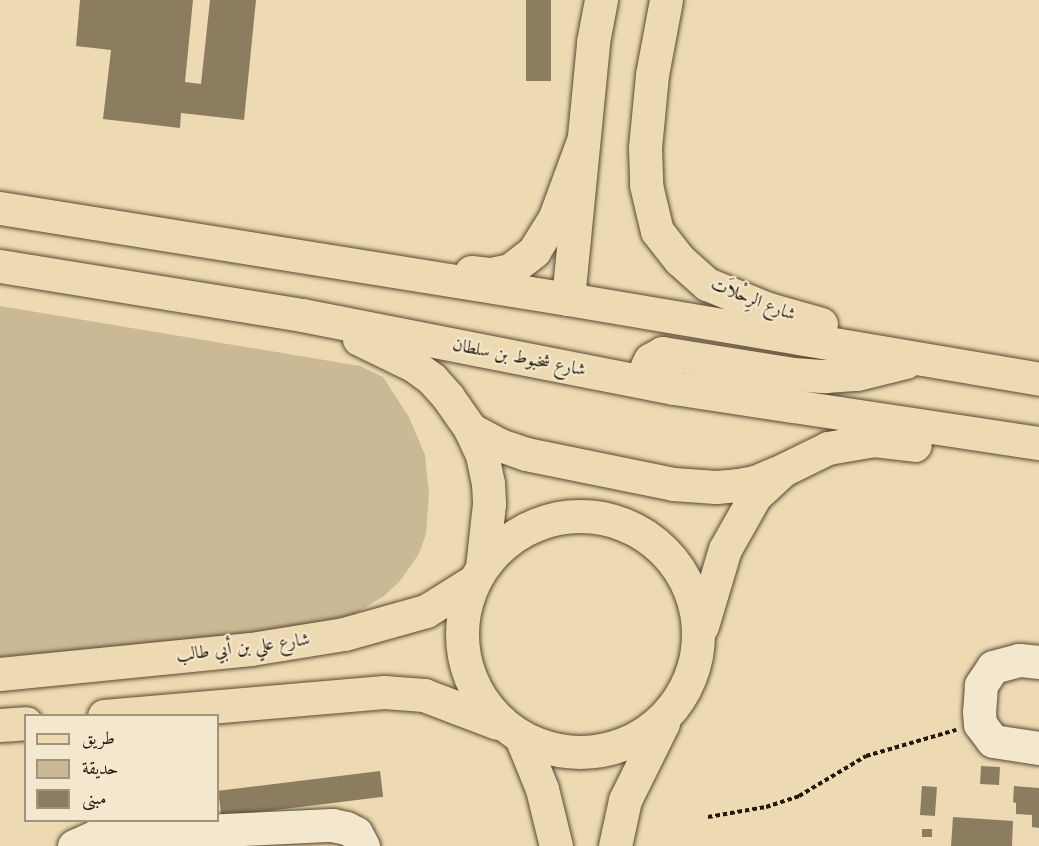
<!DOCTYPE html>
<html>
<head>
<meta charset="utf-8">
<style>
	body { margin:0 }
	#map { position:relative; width:1039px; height:846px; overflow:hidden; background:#eddab2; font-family:"Old Standard TT",Amiri,serif }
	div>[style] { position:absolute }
	.green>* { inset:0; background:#cbb995 }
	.building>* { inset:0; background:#8d7d60; transform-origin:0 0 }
	.path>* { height:4px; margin-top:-2px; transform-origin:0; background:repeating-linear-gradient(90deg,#261808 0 4.5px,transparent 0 7.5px) }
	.roads { filter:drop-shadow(0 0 2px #584832) drop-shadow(0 0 2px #584832) }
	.minor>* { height:33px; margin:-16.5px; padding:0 16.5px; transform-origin:16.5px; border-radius:16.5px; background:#f3e7cd }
	.major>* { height:33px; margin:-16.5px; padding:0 16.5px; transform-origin:16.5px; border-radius:16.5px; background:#eddab2 }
	.major>.ring { margin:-16.5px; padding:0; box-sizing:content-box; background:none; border:33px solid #eddab2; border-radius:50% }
	span { translate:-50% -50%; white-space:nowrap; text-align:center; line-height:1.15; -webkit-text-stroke:4.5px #f3e7cd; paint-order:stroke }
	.street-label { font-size:18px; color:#261808 }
	.legend { position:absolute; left:24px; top:714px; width:195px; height:108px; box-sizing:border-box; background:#f3e7cd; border:2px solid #a1947e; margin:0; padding:8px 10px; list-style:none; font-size:18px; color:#261808 }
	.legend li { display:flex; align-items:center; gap:12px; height:30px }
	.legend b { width:30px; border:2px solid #a1947e }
</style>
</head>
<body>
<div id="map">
	<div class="green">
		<i style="clip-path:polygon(0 306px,360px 366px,383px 377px,409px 417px,425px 455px,429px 494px,426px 534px,419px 554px,400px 581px,384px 596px,345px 620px,318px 628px,0 657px)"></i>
	</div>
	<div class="building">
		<i style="clip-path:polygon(80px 0,193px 0,185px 82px,201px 84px,210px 0,256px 0,244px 120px,181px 113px,180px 128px,103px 119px,111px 50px,76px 46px)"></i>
		<i style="left:526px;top:0;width:25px;height:81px"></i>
		<i style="left:981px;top:766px;width:19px;height:18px;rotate:3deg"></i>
		<i style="left:380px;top:771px;width:26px;height:163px;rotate:83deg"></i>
		<i style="left:922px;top:786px;width:15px;height:29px;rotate:4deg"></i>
		<i style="clip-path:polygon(1014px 786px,1039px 788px,1039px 828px,1032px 827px,1032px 815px,1016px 814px,1016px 803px,1013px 802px)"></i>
		<i style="clip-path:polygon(953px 817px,1013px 821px,1012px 846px,951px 846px)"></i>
		<i style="left:922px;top:829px;width:10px;height:8px"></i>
	</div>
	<div class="path">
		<i style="left:708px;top:817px;width:59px;rotate:-9.8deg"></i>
		<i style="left:766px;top:807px;width:35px;rotate:-18deg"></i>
		<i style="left:799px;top:796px;width:78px;rotate:-30.8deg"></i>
		<i style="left:866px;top:756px;width:94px;rotate:-16.1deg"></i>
	</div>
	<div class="roads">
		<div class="minor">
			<i style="left:1039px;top:662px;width:20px;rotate:-174deg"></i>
			<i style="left:1019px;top:660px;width:27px;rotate:165deg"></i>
			<i style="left:993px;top:667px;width:22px;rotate:124deg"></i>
			<i style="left:981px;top:685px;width:27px;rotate:94deg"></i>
			<i style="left:979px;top:712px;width:12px;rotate:85deg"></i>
			<i style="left:980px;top:724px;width:21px;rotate:53deg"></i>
			<i style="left:993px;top:741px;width:47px;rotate:8.7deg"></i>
			<i style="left:74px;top:846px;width:24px;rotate:-24deg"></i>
			<i style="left:96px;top:836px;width:236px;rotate:-2.7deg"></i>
			<i style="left:332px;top:825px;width:14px;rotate:12deg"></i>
			<i style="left:346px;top:828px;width:11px;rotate:27deg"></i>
			<i style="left:356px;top:833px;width:15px;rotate:62deg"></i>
		</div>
		<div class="major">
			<i style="left:666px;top:0;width:76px;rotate:100.6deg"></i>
			<i style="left:652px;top:75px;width:73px;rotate:95.5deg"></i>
			<i style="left:645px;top:148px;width:37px;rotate:88deg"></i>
			<i style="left:646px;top:185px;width:47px;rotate:76.6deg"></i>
			<i style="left:657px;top:231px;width:37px;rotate:52deg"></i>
			<i style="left:680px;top:260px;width:36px;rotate:42deg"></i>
			<i style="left:707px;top:284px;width:66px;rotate:22.3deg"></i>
			<i style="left:768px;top:309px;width:55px;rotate:15.8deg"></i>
			<i style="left:0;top:208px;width:575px;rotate:9.1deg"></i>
			<i style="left:568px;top:299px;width:478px;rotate:9.6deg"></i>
			<i style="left:0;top:266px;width:306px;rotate:9.2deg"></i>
			<i style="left:302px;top:315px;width:379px;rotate:11.1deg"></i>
			<i style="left:674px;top:388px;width:369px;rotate:8.6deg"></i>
			<i style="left:471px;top:272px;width:20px;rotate:6deg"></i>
			<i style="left:491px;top:274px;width:19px;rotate:-12deg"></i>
			<i style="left:510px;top:270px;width:31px;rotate:-38deg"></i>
			<i style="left:534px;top:251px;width:40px;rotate:-58deg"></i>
			<i style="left:555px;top:217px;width:81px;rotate:-69.8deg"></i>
			<i style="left:568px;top:299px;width:258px;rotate:-84.4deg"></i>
			<i style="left:593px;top:42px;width:43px;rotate:-79.2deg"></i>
			<i style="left:359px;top:339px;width:60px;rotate:25.7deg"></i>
			<i style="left:413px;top:365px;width:24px;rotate:36deg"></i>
			<i style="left:432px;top:379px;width:24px;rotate:48deg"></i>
			<i style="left:448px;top:397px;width:39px;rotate:55deg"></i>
			<i style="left:470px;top:429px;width:29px;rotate:65deg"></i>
			<i style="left:482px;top:455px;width:29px;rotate:78deg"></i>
			<i style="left:488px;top:483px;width:21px;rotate:87deg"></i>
			<i style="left:489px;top:504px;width:63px;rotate:96.3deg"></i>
			<i style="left:656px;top:384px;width:13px;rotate:-129deg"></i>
			<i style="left:648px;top:374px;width:8px;rotate:-97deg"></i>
			<i style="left:647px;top:366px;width:7px;rotate:-63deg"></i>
			<i style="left:650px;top:360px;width:14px;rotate:-30deg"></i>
			<i style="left:662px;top:353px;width:133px;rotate:9.1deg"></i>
			<i style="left:793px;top:374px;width:32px;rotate:4deg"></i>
			<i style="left:825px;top:376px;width:32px;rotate:-4deg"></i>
			<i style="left:857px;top:374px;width:50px;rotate:-13.8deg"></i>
			<i style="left:470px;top:429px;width:34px;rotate:28deg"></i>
			<i style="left:500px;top:445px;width:28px;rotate:19deg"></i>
			<i style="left:526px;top:454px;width:150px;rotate:11.5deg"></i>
			<i style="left:673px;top:484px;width:43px;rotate:4deg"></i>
			<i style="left:716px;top:487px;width:22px;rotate:-5deg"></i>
			<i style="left:738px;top:485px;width:17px;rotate:-10deg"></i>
			<i style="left:755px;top:482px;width:25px;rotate:-23deg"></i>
			<i class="ring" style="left:462px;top:516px;width:203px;height:203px"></i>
			<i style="left:702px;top:626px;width:80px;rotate:-73.4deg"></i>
			<i style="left:725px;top:549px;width:61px;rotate:-60.5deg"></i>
			<i style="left:755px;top:496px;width:38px;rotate:-43deg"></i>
			<i style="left:783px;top:470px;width:50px;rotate:-26.1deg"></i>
			<i style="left:828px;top:448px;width:47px;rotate:-9.9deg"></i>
			<i style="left:874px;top:440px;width:41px;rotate:7deg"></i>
			<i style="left:0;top:674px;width:252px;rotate:-5.7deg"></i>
			<i style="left:251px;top:649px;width:94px;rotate:-9.2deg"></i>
			<i style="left:344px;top:634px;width:85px;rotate:-15.7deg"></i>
			<i style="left:426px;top:611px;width:57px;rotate:-32deg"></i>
			<i style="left:104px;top:716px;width:281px;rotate:-4.9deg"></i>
			<i style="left:384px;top:692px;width:40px;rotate:4.3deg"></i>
			<i style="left:424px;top:695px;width:78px;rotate:21deg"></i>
			<i style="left:0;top:725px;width:26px;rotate:-4deg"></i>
			<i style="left:521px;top:737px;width:56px;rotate:68deg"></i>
			<i style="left:542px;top:789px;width:59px;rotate:76.2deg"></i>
			<i style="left:615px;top:846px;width:47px;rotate:-77.7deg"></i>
			<i style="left:625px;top:800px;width:86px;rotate:-63.7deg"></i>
		</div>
	</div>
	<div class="street-label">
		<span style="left:753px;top:300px;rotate:21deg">شارع الرِحْلاَت</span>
		<span style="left:519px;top:358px;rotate:11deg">شارع شخبوط بن سلطان</span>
		<span style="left:243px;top:648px;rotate:-7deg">شارع علي بن أبي طالب</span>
	</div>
	<ul class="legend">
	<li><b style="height:8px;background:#eddab2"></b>طريق</li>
	<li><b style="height:16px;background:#cbb995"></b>حديقة</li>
	<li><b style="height:16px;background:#8d7d60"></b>مبنى</li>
	</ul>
</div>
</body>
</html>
